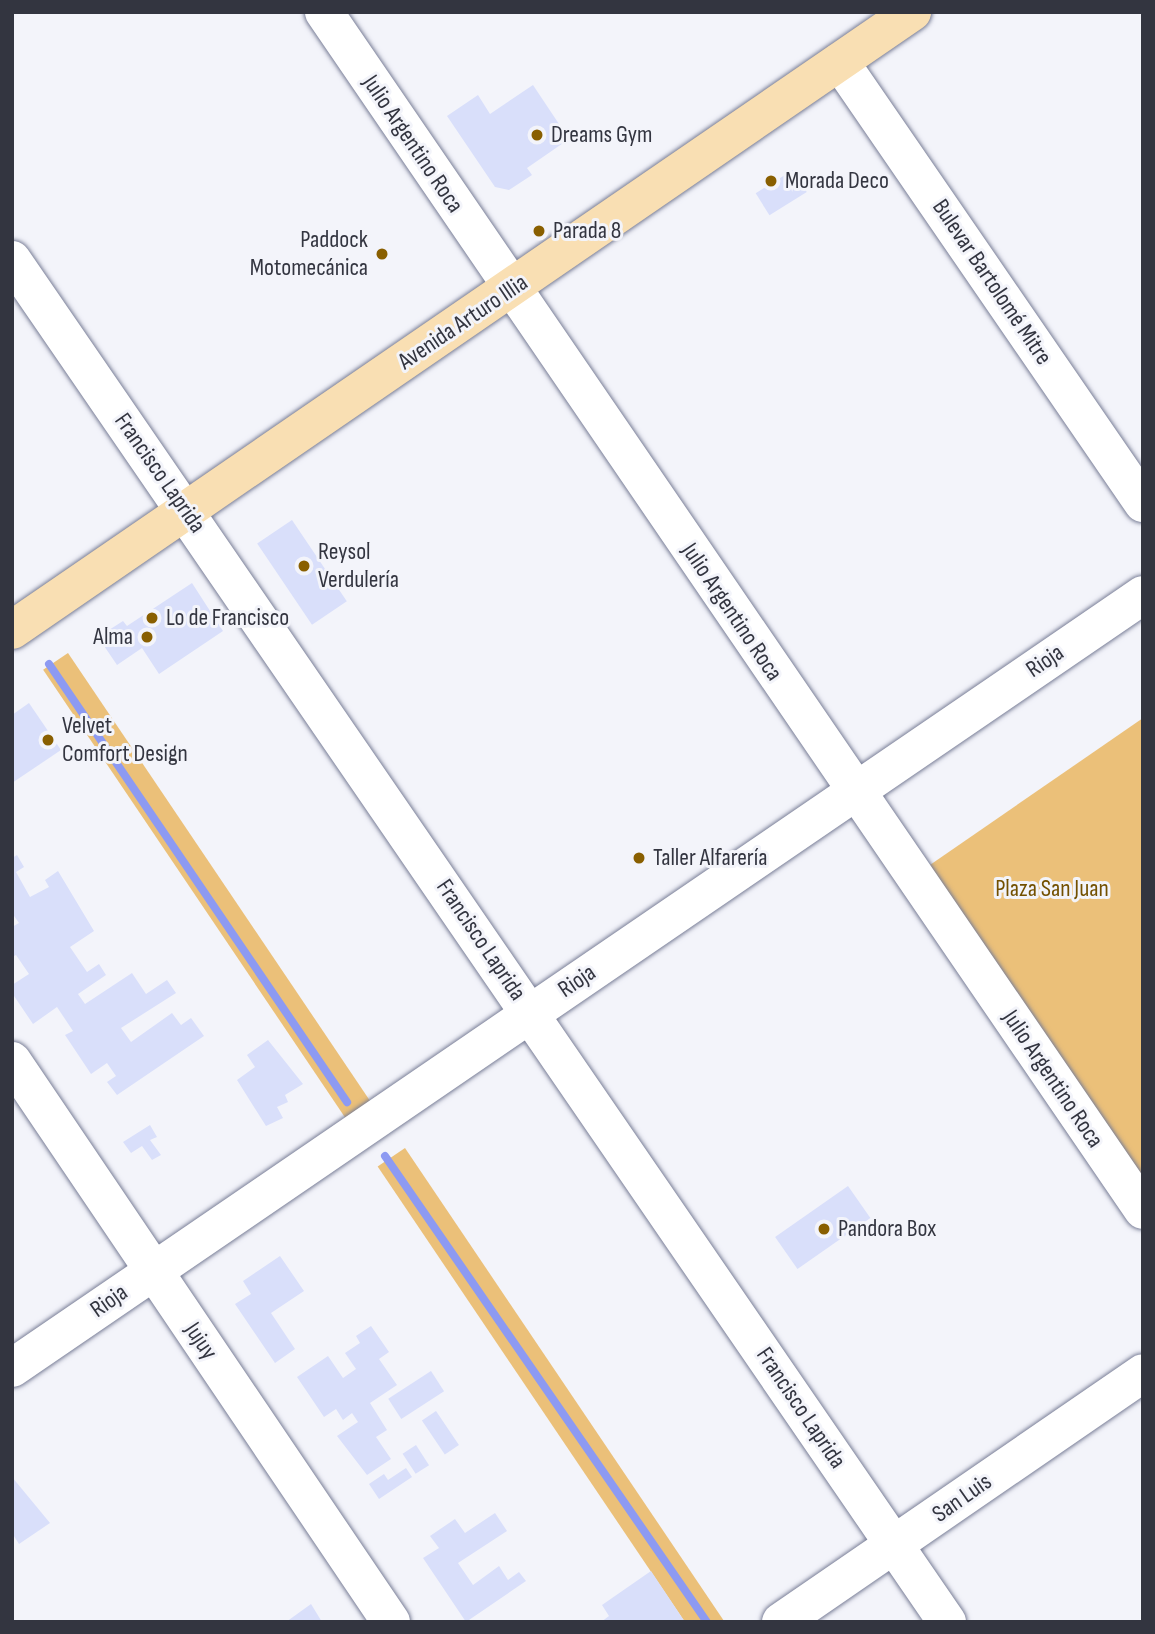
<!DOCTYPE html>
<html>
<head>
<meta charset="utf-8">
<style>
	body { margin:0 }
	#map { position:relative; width:1155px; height:1634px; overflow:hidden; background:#f3f4fa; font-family:"Sofia Sans Condensed",sans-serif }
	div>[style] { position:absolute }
	.green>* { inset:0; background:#ebc079; transform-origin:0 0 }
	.stream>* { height:8px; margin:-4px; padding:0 4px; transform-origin:4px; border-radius:4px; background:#8d9af2 }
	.building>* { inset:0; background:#d9dffa; transform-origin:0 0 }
	.roads { filter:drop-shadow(0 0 2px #797e97) drop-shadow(0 0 2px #797e97) }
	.minor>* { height:38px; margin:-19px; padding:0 19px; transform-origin:19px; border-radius:19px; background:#fff }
	.major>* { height:38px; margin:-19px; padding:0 19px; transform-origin:19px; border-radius:19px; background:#f9dfb3 }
	.dots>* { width:19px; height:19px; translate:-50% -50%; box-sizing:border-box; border:4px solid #f3f4fa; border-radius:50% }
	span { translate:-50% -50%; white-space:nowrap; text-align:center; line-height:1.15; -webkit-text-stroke:6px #f3f4fa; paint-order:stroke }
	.poi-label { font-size:24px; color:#333540 }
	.left { translate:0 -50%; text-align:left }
	.right { translate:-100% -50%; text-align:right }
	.street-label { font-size:24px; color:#333540 }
	.park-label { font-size:24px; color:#735000 }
	.frame { position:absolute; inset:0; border:14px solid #333540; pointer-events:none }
</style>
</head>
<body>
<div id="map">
	<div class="green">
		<i style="left:68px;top:653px;width:546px;height:30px;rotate:56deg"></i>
		<i style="clip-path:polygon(1143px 718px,1143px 1177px,927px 867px)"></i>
		<i style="left:405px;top:1148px;width:572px;height:33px;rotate:56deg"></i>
	</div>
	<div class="stream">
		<i style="left:49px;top:664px;width:530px;rotate:55.77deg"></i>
		<i style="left:385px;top:1156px;width:566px;rotate:55.36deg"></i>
	</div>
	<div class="building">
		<i style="clip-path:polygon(533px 85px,569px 139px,527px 168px,532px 175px,509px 190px,495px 187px,447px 116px,478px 95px,490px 114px)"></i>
		<i style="left:793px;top:170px;width:26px;height:44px;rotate:58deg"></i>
		<i style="left:292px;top:520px;width:98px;height:42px;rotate:56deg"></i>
		<i style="clip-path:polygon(192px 583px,223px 631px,159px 674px,142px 648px,117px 665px,98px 637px,123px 621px,127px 626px)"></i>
		<i style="clip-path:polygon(29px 703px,61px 750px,12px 783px,12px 715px)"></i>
		<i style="clip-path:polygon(17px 855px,24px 867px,16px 872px,30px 897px,49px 887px,45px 880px,58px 871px,94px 931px,70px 947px,87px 972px,99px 964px,106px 975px,78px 994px,85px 1004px,132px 973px,146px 994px,167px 980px,176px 993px,121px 1028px,131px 1042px,172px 1013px,181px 1025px,191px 1018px,204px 1036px,117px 1095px,107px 1082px,116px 1076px,107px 1063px,91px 1074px,65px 1035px,73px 1031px,57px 1007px,33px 1024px,12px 993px,12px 985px,29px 974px,16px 955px,12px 957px,12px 927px,19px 923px,12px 913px,12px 858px)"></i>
		<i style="clip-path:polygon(268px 1040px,303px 1084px,285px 1095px,288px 1102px,277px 1107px,283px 1118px,266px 1126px,237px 1080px,255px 1067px,247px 1055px)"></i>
		<i style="clip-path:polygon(150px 1125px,157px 1137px,150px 1140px,161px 1155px,152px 1160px,142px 1146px,131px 1153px,123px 1142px)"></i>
		<i style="left:848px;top:1186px;width:39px;height:89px;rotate:55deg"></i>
		<i style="clip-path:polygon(280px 1256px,304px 1291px,271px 1313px,295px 1349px,275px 1363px,235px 1304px,251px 1294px,243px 1281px)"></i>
		<i style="clip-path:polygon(371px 1326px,389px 1352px,379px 1359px,397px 1385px,370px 1403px,387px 1430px,376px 1437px,391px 1459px,367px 1475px,337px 1436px,358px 1422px,352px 1413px,343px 1420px,336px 1409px,324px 1417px,297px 1377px,328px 1356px,343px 1378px,356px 1369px,345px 1353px,360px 1343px,356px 1336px)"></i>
		<i style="left:431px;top:1371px;width:24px;height:51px;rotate:57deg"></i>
		<i style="left:436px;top:1411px;width:41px;height:17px;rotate:56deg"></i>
		<i style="left:416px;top:1445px;width:24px;height:16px;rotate:57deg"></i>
		<i style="clip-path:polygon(406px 1468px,412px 1477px,379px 1499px,369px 1484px,384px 1474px,388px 1480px)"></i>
		<i style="clip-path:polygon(12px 1477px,50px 1523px,19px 1544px,12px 1533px)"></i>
		<i style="clip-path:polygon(495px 1513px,507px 1531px,458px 1563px,473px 1585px,499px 1566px,508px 1580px,519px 1572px,526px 1581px,466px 1622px,423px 1558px,439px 1548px,430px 1536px,455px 1519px,465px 1533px)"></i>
		<i style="clip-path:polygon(651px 1571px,685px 1622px,601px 1622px,609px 1616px,602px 1605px)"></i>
		<i style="clip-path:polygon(311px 1604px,322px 1622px,286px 1622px)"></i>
	</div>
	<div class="roads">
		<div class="minor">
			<i style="left:324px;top:12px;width:1451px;rotate:55.64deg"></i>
			<i style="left:840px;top:62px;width:535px;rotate:55.51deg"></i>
			<i style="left:12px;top:260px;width:1652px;rotate:55.53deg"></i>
			<i style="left:12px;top:1061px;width:677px;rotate:55.96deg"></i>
			<i style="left:12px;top:1368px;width:1370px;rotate:-34.35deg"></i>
			<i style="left:781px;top:1622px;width:439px;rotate:-34.5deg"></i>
		</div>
		<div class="major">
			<i style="left:12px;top:630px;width:1092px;rotate:-34.48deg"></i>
		</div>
	</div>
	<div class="dots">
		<i style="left:537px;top:135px;background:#895f00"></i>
		<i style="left:771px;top:181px;background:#895f00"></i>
		<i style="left:539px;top:231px;background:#895f00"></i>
		<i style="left:382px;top:254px;background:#895f00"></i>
		<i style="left:304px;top:566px;background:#895f00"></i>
		<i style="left:152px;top:618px;background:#895f00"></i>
		<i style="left:147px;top:637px;background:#895f00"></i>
		<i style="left:48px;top:740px;background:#895f00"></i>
		<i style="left:639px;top:858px;background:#895f00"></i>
		<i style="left:824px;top:1229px;background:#895f00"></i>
	</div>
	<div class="poi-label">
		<span class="left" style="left:551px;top:135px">Dreams Gym</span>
		<span class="left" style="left:785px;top:181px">Morada Deco</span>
		<span class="left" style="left:553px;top:231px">Parada 8</span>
		<span class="right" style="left:368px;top:254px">Paddock<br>Motomecánica</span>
		<span class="left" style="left:318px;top:566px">Reysol<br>Verdulería</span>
		<span class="left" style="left:166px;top:618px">Lo de Francisco</span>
		<span class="right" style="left:133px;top:637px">Alma</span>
		<span class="left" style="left:62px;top:740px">Velvet<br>Comfort Design</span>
		<span class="left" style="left:653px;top:858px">Taller Alfarería</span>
		<span class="left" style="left:838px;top:1229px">Pandora Box</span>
	</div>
	<div class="street-label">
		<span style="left:413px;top:144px;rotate:56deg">Julio Argentino Roca</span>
		<span style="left:992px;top:282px;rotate:56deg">Bulevar Bartolomé Mitre</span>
		<span style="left:463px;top:322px;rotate:-34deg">Avenida Arturo Illia</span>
		<span style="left:160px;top:473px;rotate:55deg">Francisco Laprida</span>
		<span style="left:732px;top:612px;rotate:56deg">Julio Argentino Roca</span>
		<span style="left:1045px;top:661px;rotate:-34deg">Rioja</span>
		<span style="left:481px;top:940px;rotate:56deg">Francisco Laprida</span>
		<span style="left:577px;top:981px;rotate:-34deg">Rioja</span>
		<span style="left:1053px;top:1079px;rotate:56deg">Julio Argentino Roca</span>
		<span style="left:109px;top:1301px;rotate:-35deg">Rioja</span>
		<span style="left:201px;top:1341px;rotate:56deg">Jujuy</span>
		<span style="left:801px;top:1408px;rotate:56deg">Francisco Laprida</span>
		<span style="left:962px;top:1498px;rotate:-35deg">San Luis</span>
	</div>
	<div class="park-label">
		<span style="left:1052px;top:889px">Plaza San Juan</span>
	</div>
	<div class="frame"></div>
</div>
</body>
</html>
